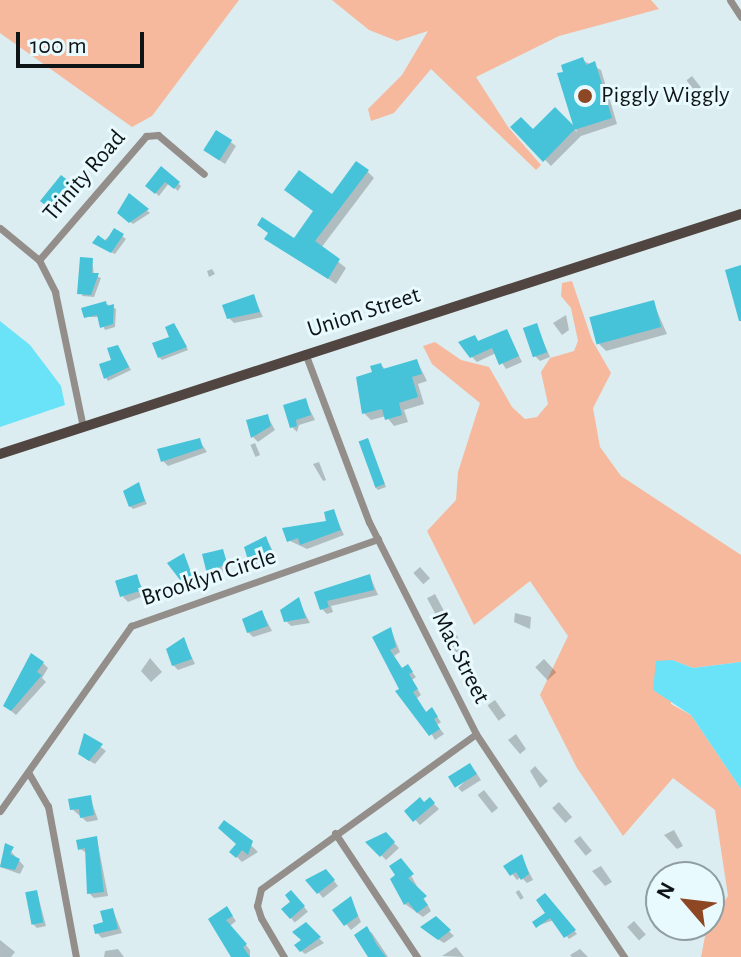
<!DOCTYPE html>
<html>
<head>
<meta charset="utf-8">
<style>
	body { margin:0 }
	#map { position:relative; width:741px; height:957px; overflow:hidden; background:#dbedf0; font-family:"Alegreya Sans",sans-serif }
	div>[style] { position:absolute }
	.green>* { inset:0; background:#f6b99d }
	.water>* { inset:0; background:#6ae3f8 }
	.shadow>* { inset:0; background:#0003; transform-origin:0 0 }
	.building>* { inset:0; background:#47c3d9; transform-origin:0 0 }
	.street>* { height:7px; margin:-3.5px; padding:0 3.5px; transform-origin:3.5px; border-radius:3.5px; background:#948e8b }
	.primary>* { height:10px; margin:-5px; padding:0 5px; transform-origin:5px; border-radius:5px; background:#504540 }
	.dots>* { width:22px; height:22px; translate:-50% -50%; box-sizing:border-box; border:4px solid #e8fafe; border-radius:50% }
	span { translate:-50% -50%; white-space:nowrap; text-align:center; line-height:1.15; -webkit-text-stroke:6px #e8fafe; paint-order:stroke }
	.poi-label { font-size:24px; color:#0e1415 }
	.left { translate:0 -50%; text-align:left }
	.street-label { font-size:24px; color:#0e1415 }
	.north { position:absolute; left:645px; top:861px; width:80px; height:80px; box-sizing:border-box; background:#e8fafe; border:2px solid #919ea1; border-radius:50%; rotate:298deg; font-size:22px; font-weight:700; line-height:32px; text-align:center; color:#0e1415 }
	.north::after { content:''; display:block; margin:auto; width:28px; height:36px; background:#8e4723; clip-path:polygon(50% 0,100% 100%,50% 72%,0 100%) }
	.scale { position:absolute; left:16px; top:32px; width:128px; height:36px; box-sizing:border-box; border:4px solid #0e1415; border-top:0; padding-left:10px; font-size:24px; line-height:28px; white-space:nowrap; color:#0e1415; -webkit-text-stroke:6px #e8fafe; paint-order:stroke }
</style>
</head>
<body>
<div id="map">
	<div class="green">
		<i style="clip-path:polygon(0 0,239px 0,152px 116px,132px 127px,0 33px)"></i>
		<i style="clip-path:polygon(332px 0,651px 0,659px 9px,559px 36px,476px 77px,508px 127px,541px 165px,536px 170px,431px 69px,394px 113px,371px 121px,368px 109px,402px 75px,428px 31px,397px 41px,369px 30px)"></i>
		<i style="clip-path:polygon(572px 281px,592px 340px,611px 373px,593px 408px,600px 447px,621px 476px,741px 555px,741px 662px,693px 668px,672px 660px,671px 704px,691px 715px,741px 789px,741px 957px,701px 957px,707px 926px,728px 896px,715px 810px,673px 778px,623px 836px,577px 768px,540px 695px,568px 636px,530px 581px,474px 625px,427px 531px,456px 500px,458px 472px,480px 403px,432px 364px,423px 346px,435px 342px,461px 360px,489px 367px,512px 407px,525px 419px,537px 417px,548px 404px,541px 372px,550px 358px,574px 351px,578px 341px,571px 308px,561px 296px,562px 283px)"></i>
	</div>
	<div class="water">
		<i style="clip-path:polygon(0 321px,30px 345px,61px 386px,65px 405px,0 427px)"></i>
		<i style="clip-path:polygon(672px 660px,693px 668px,741px 662px,741px 789px,691px 715px,653px 690px,656px 661px)"></i>
	</div>
	<div class="shadow">
		<i style="clip-path:polygon(582px 60px,601px 70px,617px 124px,581px 136px,551px 166px,513px 127px,533px 131px,555px 110px,577px 132px,559px 75px)"></i>
		<i style="left:692px;top:76px;width:18px;height:7px;rotate:52deg"></i>
		<i style="clip-path:polygon(217px 132px,236px 146px,225px 164px,211px 155px)"></i>
		<i style="clip-path:polygon(161px 169px,181px 186px,178px 191px,169px 183px,159px 196px,148px 186px)"></i>
		<i style="clip-path:polygon(367px 171px,374px 178px,321px 248px,346px 268px,336px 284px,267px 238px,295px 240px,315px 212px)"></i>
		<i style="clip-path:polygon(61px 178px,72px 191px,54px 211px,43px 201px)"></i>
		<i style="clip-path:polygon(130px 196px,150px 213px,133px 224px,120px 213px)"></i>
		<i style="clip-path:polygon(115px 231px,126px 239px,115px 254px,98px 246px)"></i>
		<i style="clip-path:polygon(92px 260px,94px 275px,101px 278px,94px 297px,82px 296px)"></i>
		<i style="clip-path:polygon(212px 269px,215px 274px,209px 277px,207px 271px)"></i>
		<i style="clip-path:polygon(253px 296px,263px 317px,234px 323px,229px 318px)"></i>
		<i style="clip-path:polygon(653px 302px,667px 334px,606px 351px,599px 344px)"></i>
		<i style="clip-path:polygon(105px 303px,116px 309px,115px 327px,105px 330px,99px 317px,86px 317px)"></i>
		<i style="clip-path:polygon(566px 315px,569px 330px,562px 335px,553px 323px)"></i>
		<i style="clip-path:polygon(536px 325px,550px 357px,540px 361px,535px 356px)"></i>
		<i style="clip-path:polygon(177px 329px,188px 350px,162px 360px,159px 357px)"></i>
		<i style="clip-path:polygon(507px 331px,522px 362px,506px 369px,496px 353px,477px 362px,472px 357px,475px 337px,480px 343px)"></i>
		<i style="clip-path:polygon(120px 350px,131px 370px,108px 381px,106px 378px)"></i>
		<i style="clip-path:polygon(417px 361px,427px 381px,418px 384px,424px 404px,404px 410px,408px 422px,394px 426px,386px 416px,371px 420px,364px 413px,381px 365px,386px 370px)"></i>
		<i style="clip-path:polygon(305px 400px,315px 420px,299px 425px,297px 432px,292px 427px)"></i>
		<i style="clip-path:polygon(268px 417px,275px 430px,258px 442px,253px 437px)"></i>
		<i style="clip-path:polygon(199px 440px,207px 452px,168px 466px,163px 461px)"></i>
		<i style="clip-path:polygon(368px 440px,386px 487px,378px 490px,375px 487px)"></i>
		<i style="left:255px;top:443px;width:13px;height:5px;rotate:67deg"></i>
		<i style="clip-path:polygon(319px 462px,326px 480px,323px 481px,313px 464px)"></i>
		<i style="clip-path:polygon(138px 485px,147px 504px,133px 509px,130px 506px)"></i>
		<i style="clip-path:polygon(333px 511px,344px 535px,307px 549px,288px 540px,285px 530px,329px 522px)"></i>
		<i style="clip-path:polygon(266px 538px,276px 557px,255px 564px,250px 559px)"></i>
		<i style="clip-path:polygon(222px 551px,230px 569px,213px 578px,208px 573px)"></i>
		<i style="clip-path:polygon(184px 555px,195px 581px,186px 584px,169px 565px)"></i>
		<i style="left:420px;top:567px;width:15px;height:9px;rotate:48deg"></i>
		<i style="clip-path:polygon(136px 576px,146px 595px,128px 602px,123px 597px)"></i>
		<i style="clip-path:polygon(370px 576px,378px 595px,331px 606px,333px 612px,327px 614px,322px 609px,316px 593px)"></i>
		<i style="left:435px;top:594px;width:19px;height:9px;rotate:62deg"></i>
		<i style="clip-path:polygon(298px 600px,310px 623px,291px 626px,286px 621px)"></i>
		<i style="clip-path:polygon(262px 612px,272px 631px,253px 637px,248px 632px)"></i>
		<i style="clip-path:polygon(515px 613px,531px 617px,530px 629px,514px 622px)"></i>
		<i style="clip-path:polygon(391px 630px,400px 652px,394px 656px,403px 670px,408px 667px,416px 677px,412px 680px,421px 695px,417px 698px,427px 714px,432px 710px,441px 722px,437px 725px,444px 734px,435px 740px,375px 638px)"></i>
		<i style="clip-path:polygon(457px 635px,464px 653px,459px 656px,446px 641px)"></i>
		<i style="clip-path:polygon(184px 640px,195px 664px,178px 670px,173px 665px)"></i>
		<i style="clip-path:polygon(150px 658px,162px 672px,151px 682px,141px 671px)"></i>
		<i style="left:544px;top:659px;width:18px;height:12px;rotate:47deg"></i>
		<i style="clip-path:polygon(43px 663px,48px 668px,42px 678px,46px 682px,16px 715px,5px 706px)"></i>
		<i style="left:495px;top:700px;width:19px;height:9px;rotate:55deg"></i>
		<i style="clip-path:polygon(516px 734px,526px 749px,520px 754px,508px 740px)"></i>
		<i style="clip-path:polygon(84px 735px,106px 751px,95px 764px,86px 759px)"></i>
		<i style="clip-path:polygon(535px 766px,548px 781px,540px 788px,530px 771px)"></i>
		<i style="clip-path:polygon(475px 771px,481px 780px,462px 792px,458px 788px)"></i>
		<i style="left:484px;top:790px;width:23px;height:8px;rotate:52deg"></i>
		<i style="clip-path:polygon(90px 797px,98px 820px,87px 822px,72px 809px)"></i>
		<i style="clip-path:polygon(430px 800px,439px 809px,420px 825px,407px 811px)"></i>
		<i style="left:559px;top:802px;width:20px;height:9px;rotate:49deg"></i>
		<i style="clip-path:polygon(224px 823px,254px 848px,258px 852px,242px 862px,232px 852px,239px 844px)"></i>
		<i style="clip-path:polygon(674px 830px,683px 846px,677px 849px,664px 835px)"></i>
		<i style="clip-path:polygon(385px 834px,399px 848px,386px 860px,369px 843px)"></i>
		<i style="left:580px;top:836px;width:19px;height:8px;rotate:51deg"></i>
		<i style="clip-path:polygon(97px 839px,108px 896px,94px 898px,89px 893px,87px 853px,80px 849px)"></i>
		<i style="clip-path:polygon(6px 846px,24px 866px,20px 874px,0 867px)"></i>
		<i style="clip-path:polygon(521px 856px,533px 880px,527px 883px,521px 877px,517px 880px,506px 866px)"></i>
		<i style="clip-path:polygon(405px 865px,431px 911px,423px 917px,405px 904px)"></i>
		<i style="clip-path:polygon(601px 866px,612px 882px,605px 886px,592px 871px)"></i>
		<i style="clip-path:polygon(331px 877px,338px 886px,323px 898px,309px 881px)"></i>
		<i style="left:519px;top:890px;width:9px;height:4px;rotate:58deg"></i>
		<i style="clip-path:polygon(37px 892px,46px 926px,37px 928px,32px 923px)"></i>
		<i style="clip-path:polygon(545px 896px,577px 934px,569px 939px,554px 920px,537px 926px,548px 914px)"></i>
		<i style="left:296px;top:897px;width:19px;height:17px;rotate:51deg"></i>
		<i style="clip-path:polygon(351px 899px,361px 922px,351px 930px,335px 910px)"></i>
		<i style="clip-path:polygon(113px 910px,122px 933px,102px 938px,97px 933px)"></i>
		<i style="clip-path:polygon(231px 914px,236px 921px,230px 926px,250px 950px,250px 957px,232px 957px,210px 920px)"></i>
		<i style="clip-path:polygon(435px 918px,454px 936px,444px 943px,427px 932px)"></i>
		<i style="left:634px;top:921px;width:18px;height:9px;rotate:49deg"></i>
		<i style="clip-path:polygon(305px 925px,324px 943px,305px 954px,300px 950px)"></i>
		<i style="clip-path:polygon(367px 929px,372px 933px,388px 957px,370px 957px)"></i>
		<i style="clip-path:polygon(0 940px,15px 952px,11px 957px,0 957px)"></i>
		<i style="clip-path:polygon(456px 947px,464px 957px,442px 956px)"></i>
		<i style="clip-path:polygon(118px 949px,124px 957px,104px 957px,105px 951px)"></i>
		<i style="clip-path:polygon(580px 949px,588px 957px,572px 957px,570px 955px)"></i>
	</div>
	<div class="building">
		<i style="clip-path:polygon(583px 57px,586px 65px,595px 61px,612px 118px,574px 130px,543px 162px,510px 127px,521px 117px,533px 129px,555px 107px,573px 125px,557px 73px,563px 72px,561px 65px)"></i>
		<i style="left:216px;top:130px;width:19px;height:24px;rotate:32deg"></i>
		<i style="clip-path:polygon(356px 161px,369px 170px,315px 241px,340px 259px,328px 279px,264px 239px,268px 233px,257px 225px,262px 217px,294px 238px,313px 211px,284px 190px,299px 170px,332px 194px)"></i>
		<i style="clip-path:polygon(161px 166px,180px 182px,174px 189px,165px 182px,155px 194px,145px 186px)"></i>
		<i style="clip-path:polygon(61px 175px,70px 182px,69px 188px,50px 209px,40px 201px)"></i>
		<i style="clip-path:polygon(129px 193px,149px 209px,129px 223px,117px 213px)"></i>
		<i style="clip-path:polygon(114px 228px,124px 234px,111px 253px,92px 243px,98px 235px,106px 241px)"></i>
		<i style="clip-path:polygon(80px 257px,93px 258px,92px 273px,99px 273px,91px 295px,77px 294px)"></i>
		<i style="clip-path:polygon(741px 265px,741px 321px,739px 321px,725px 270px)"></i>
		<i style="clip-path:polygon(254px 294px,260px 312px,227px 319px,222px 305px)"></i>
		<i style="left:654px;top:300px;width:28px;height:67px;rotate:75deg"></i>
		<i style="clip-path:polygon(106px 301px,107px 306px,114px 304px,113px 324px,100px 328px,97px 315px,84px 318px,81px 308px)"></i>
		<i style="clip-path:polygon(174px 323px,187px 347px,158px 358px,152px 343px,169px 337px,165px 327px)"></i>
		<i style="left:537px;top:323px;width:31px;height:15px;rotate:71deg"></i>
		<i style="clip-path:polygon(507px 329px,519px 356px,499px 365px,492px 348px,470px 358px,458px 342px,475px 335px,478px 341px)"></i>
		<i style="clip-path:polygon(118px 345px,129px 367px,104px 379px,99px 364px,111px 360px,107px 348px)"></i>
		<i style="clip-path:polygon(417px 359px,422px 374px,412px 377px,418px 397px,399px 403px,402px 415px,385px 420px,382px 409px,362px 414px,356px 377px,372px 372px,370px 366px,381px 363px,383px 369px)"></i>
		<i style="clip-path:polygon(306px 398px,311px 415px,296px 420px,297px 426px,290px 428px,283px 405px)"></i>
		<i style="clip-path:polygon(268px 414px,271px 426px,251px 438px,246px 420px)"></i>
		<i style="clip-path:polygon(200px 438px,203px 448px,161px 462px,157px 449px)"></i>
		<i style="left:368px;top:438px;width:49px;height:10px;rotate:70deg"></i>
		<i style="clip-path:polygon(139px 482px,145px 501px,129px 507px,123px 491px)"></i>
		<i style="clip-path:polygon(334px 509px,341px 530px,300px 545px,298px 538px,287px 542px,282px 528px,326px 521px,324px 512px)"></i>
		<i style="clip-path:polygon(266px 536px,272px 552px,248px 560px,244px 547px)"></i>
		<i style="clip-path:polygon(223px 549px,227px 563px,207px 574px,202px 554px)"></i>
		<i style="clip-path:polygon(184px 553px,192px 576px,180px 580px,167px 563px)"></i>
		<i style="left:137px;top:574px;width:17px;height:23px;rotate:73deg"></i>
		<i style="clip-path:polygon(370px 574px,374px 590px,327px 601px,329px 607px,320px 610px,314px 592px)"></i>
		<i style="clip-path:polygon(299px 597px,306px 618px,284px 622px,280px 610px)"></i>
		<i style="clip-path:polygon(262px 610px,268px 626px,247px 633px,242px 619px)"></i>
		<i style="clip-path:polygon(391px 627px,396px 647px,390px 650px,402px 668px,408px 664px,413px 672px,409px 674px,418px 689px,413px 692px,426px 712px,432px 707px,438px 717px,434px 719px,440px 729px,429px 736px,395px 691px,399px 689px,372px 637px)"></i>
		<i style="clip-path:polygon(184px 637px,192px 659px,172px 666px,166px 649px)"></i>
		<i style="clip-path:polygon(31px 653px,44px 662px,37px 672px,42px 675px,11px 711px,3px 706px)"></i>
		<i style="clip-path:polygon(84px 733px,103px 744px,89px 761px,78px 754px)"></i>
		<i style="left:470px;top:763px;width:13px;height:26px;rotate:58deg"></i>
		<i style="clip-path:polygon(91px 795px,94px 815px,80px 818px,79px 809px,70px 810px,68px 799px)"></i>
		<i style="clip-path:polygon(420px 797px,424px 802px,430px 797px,435px 803px,413px 822px,404px 811px)"></i>
		<i style="clip-path:polygon(224px 820px,253px 841px,248px 855px,242px 850px,236px 858px,229px 852px,236px 844px,218px 828px)"></i>
		<i style="clip-path:polygon(386px 832px,395px 842px,380px 857px,365px 842px)"></i>
		<i style="clip-path:polygon(97px 836px,104px 892px,87px 894px,85px 848px,78px 850px,76px 840px)"></i>
		<i style="clip-path:polygon(5px 843px,14px 847px,10px 854px,20px 859px,15px 870px,0 867px)"></i>
		<i style="clip-path:polygon(522px 854px,529px 874px,521px 880px,516px 872px,510px 876px,503px 866px)"></i>
		<i style="clip-path:polygon(401px 858px,414px 874px,408px 878px,427px 896px,423px 899px,428px 905px,417px 913px,408px 902px,404px 905px,390px 879px,395px 875px,389px 866px)"></i>
		<i style="clip-path:polygon(326px 869px,335px 880px,317px 894px,305px 880px)"></i>
		<i style="left:37px;top:890px;width:33px;height:12px;rotate:79deg"></i>
		<i style="clip-path:polygon(291px 890px,305px 906px,290px 919px,281px 909px,290px 902px,285px 895px)"></i>
		<i style="clip-path:polygon(545px 893px,576px 930px,564px 938px,550px 918px,536px 928px,532px 922px,545px 913px,536px 900px)"></i>
		<i style="clip-path:polygon(351px 896px,358px 916px,344px 926px,332px 910px)"></i>
		<i style="clip-path:polygon(227px 906px,233px 916px,226px 920px,247px 944px,243px 947px,250px 957px,231px 957px,208px 919px)"></i>
		<i style="clip-path:polygon(113px 908px,118px 929px,95px 934px,93px 925px,103px 922px,100px 911px)"></i>
		<i style="clip-path:polygon(436px 916px,451px 930px,438px 940px,420px 927px)"></i>
		<i style="clip-path:polygon(306px 922px,321px 937px,300px 952px,294px 945px,301px 940px,292px 932px)"></i>
		<i style="clip-path:polygon(367px 926px,377px 945px,386px 957px,368px 957px,354px 935px)"></i>
	</div>
	<div class="street">
		<i style="left:730px;top:0;width:20px;rotate:57deg"></i>
		<i style="left:0;top:228px;width:50px;rotate:39.4deg"></i>
		<i style="left:39px;top:260px;width:36px;rotate:63deg"></i>
		<i style="left:55px;top:292px;width:138px;rotate:78.3deg"></i>
		<i style="left:39px;top:260px;width:164px;rotate:-49.2deg"></i>
		<i style="left:146px;top:136px;width:12px;rotate:-5deg"></i>
		<i style="left:158px;top:135px;width:60px;rotate:40.3deg"></i>
		<i style="left:305px;top:353px;width:181px;rotate:69.3deg"></i>
		<i style="left:369px;top:522px;width:237px;rotate:63.2deg"></i>
		<i style="left:476px;top:734px;width:268px;rotate:56.4deg"></i>
		<i style="left:28px;top:772px;width:39px;rotate:60deg"></i>
		<i style="left:48px;top:806px;width:154px;rotate:79.5deg"></i>
		<i style="left:0;top:811px;width:227px;rotate:-54.7deg"></i>
		<i style="left:131px;top:626px;width:262px;rotate:-19.4deg"></i>
		<i style="left:335px;top:833px;width:149px;rotate:56.5deg"></i>
		<i style="left:284px;top:957px;width:45px;rotate:-120.5deg"></i>
		<i style="left:261px;top:918px;width:13px;rotate:-108deg"></i>
		<i style="left:257px;top:906px;width:17px;rotate:-77deg"></i>
		<i style="left:261px;top:889px;width:265px;rotate:-35.8deg"></i>
	</div>
	<div class="primary">
		<i style="left:0;top:454px;width:779px;rotate:-17.95deg"></i>
	</div>
	<div class="dots">
		<i style="left:585px;top:96px;background:#8e4723"></i>
	</div>
	<div class="poi-label">
		<span class="left" style="left:601px;top:96px">Piggly Wiggly</span>
	</div>
	<div class="street-label">
		<span style="left:85px;top:176px;rotate:-49deg">Trinity Road</span>
		<span style="left:364px;top:313px;rotate:-18deg">Union Street</span>
		<span style="left:209px;top:578px;rotate:-18deg">Brooklyn Circle</span>
		<span style="left:460px;top:658px;rotate:63deg">Mac Street</span>
	</div>
	<div class="north">N</div>
	<div class="scale">100 m</div>
</div>
</body>
</html>
